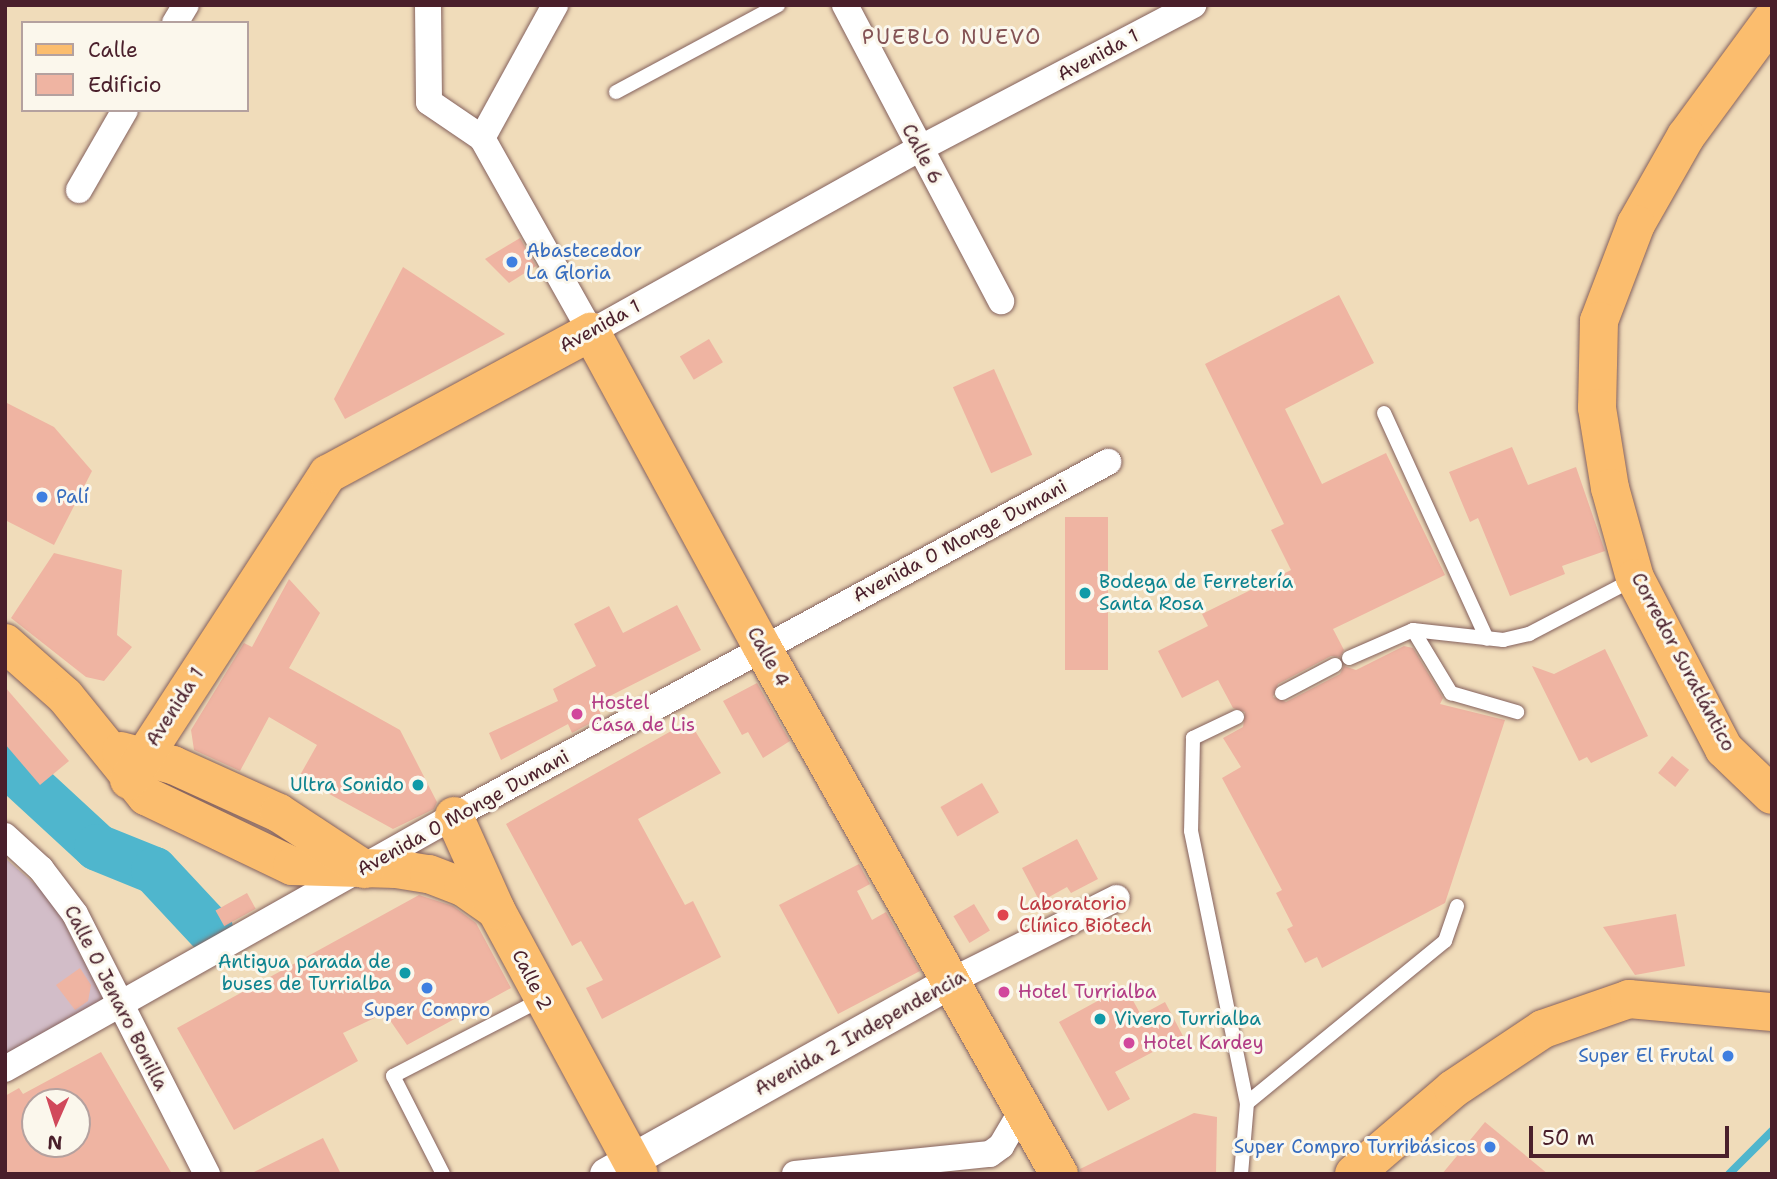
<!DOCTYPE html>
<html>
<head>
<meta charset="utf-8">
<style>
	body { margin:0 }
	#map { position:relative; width:1777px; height:1179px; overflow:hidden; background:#f0dcba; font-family:"Shantell Sans",sans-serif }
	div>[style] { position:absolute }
	.industrial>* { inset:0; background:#d2bdc8 }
	.stream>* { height:8px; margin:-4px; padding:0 4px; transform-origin:4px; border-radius:4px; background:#4fb6cd }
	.river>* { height:47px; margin:-23.5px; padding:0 23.5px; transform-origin:23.5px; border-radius:23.5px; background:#4fb6cd }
	.building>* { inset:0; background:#efb4a2; transform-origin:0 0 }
	.roads { filter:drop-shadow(0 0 2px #84615d) drop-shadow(0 0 2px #84615d) }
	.service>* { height:14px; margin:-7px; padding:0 7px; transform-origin:7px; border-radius:7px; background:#fff }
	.minor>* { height:26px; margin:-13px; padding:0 13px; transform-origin:13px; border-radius:13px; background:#fff }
	.tertiary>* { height:33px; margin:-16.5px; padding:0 16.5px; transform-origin:16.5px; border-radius:16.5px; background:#fff }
	.primary>* { height:38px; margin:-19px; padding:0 19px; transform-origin:19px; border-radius:19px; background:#fbbd6e }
	.dots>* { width:19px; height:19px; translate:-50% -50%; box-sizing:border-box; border:4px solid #fbf7ec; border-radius:50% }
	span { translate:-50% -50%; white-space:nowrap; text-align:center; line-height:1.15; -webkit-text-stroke:6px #fbf7ec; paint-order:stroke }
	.street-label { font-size:19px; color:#4a1f2b }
	.shop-label { font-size:19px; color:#366cbe }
	.left { translate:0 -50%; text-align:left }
	.right { translate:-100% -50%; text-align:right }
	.culture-label { font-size:19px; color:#0d838f }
	.hotel-label { font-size:19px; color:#b23c85 }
	.health-label { font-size:19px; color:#be3a42 }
	.neighbourhood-label { font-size:21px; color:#845355; letter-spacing:2px }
	.frame { position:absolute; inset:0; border:7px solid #4a1f2b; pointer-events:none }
	.legend { position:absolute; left:21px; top:21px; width:228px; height:91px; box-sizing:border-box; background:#fbf7ec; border:2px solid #b4a19f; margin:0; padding:9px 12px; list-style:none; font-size:21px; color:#4a1f2b }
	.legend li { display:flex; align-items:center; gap:14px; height:35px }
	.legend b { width:35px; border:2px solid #b4a19f }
	.north { position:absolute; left:21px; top:1088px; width:70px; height:70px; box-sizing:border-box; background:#fbf7ec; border:2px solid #b4a19f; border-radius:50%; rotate:183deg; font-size:19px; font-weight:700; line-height:28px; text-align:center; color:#4a1f2b }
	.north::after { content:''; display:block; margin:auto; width:24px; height:32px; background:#d1495b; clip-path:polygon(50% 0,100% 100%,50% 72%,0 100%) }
	.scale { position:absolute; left:1529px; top:1126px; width:200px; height:32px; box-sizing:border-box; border:4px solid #4a1f2b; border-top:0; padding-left:9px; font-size:21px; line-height:24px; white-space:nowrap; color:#4a1f2b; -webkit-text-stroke:5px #fbf7ec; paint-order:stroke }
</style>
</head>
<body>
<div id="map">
	<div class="industrial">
		<i style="clip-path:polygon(5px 858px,52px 899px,105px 1003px,5px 1058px)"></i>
	</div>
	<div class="stream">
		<i style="left:1729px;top:1174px;width:61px;rotate:-45deg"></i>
	</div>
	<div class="river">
		<i style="left:5px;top:762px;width:125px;rotate:42.7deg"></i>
		<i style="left:97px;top:847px;width:61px;rotate:22deg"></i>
		<i style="left:154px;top:870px;width:81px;rotate:47deg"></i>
	</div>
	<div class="building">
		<i style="clip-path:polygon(520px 238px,536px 266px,509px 283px,485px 259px)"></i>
		<i style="clip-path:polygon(403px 267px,505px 334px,345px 419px,334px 399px)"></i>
		<i style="clip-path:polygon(1339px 295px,1374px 363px,1285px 409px,1322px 484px,1386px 453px,1445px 575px,1333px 629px,1344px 650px,1340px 657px,1331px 656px,1278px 684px,1273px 697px,1286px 702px,1340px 674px,1344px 666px,1356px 670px,1404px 646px,1413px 648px,1443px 698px,1440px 704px,1505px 720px,1445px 903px,1322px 968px,1317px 957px,1305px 963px,1287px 929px,1293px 926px,1276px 893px,1282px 890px,1222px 778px,1241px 767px,1223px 738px,1243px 727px,1245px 712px,1233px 708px,1218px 680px,1182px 698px,1158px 651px,1208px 626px,1202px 614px,1291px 570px,1271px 530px,1284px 524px,1205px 364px)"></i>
		<i style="left:709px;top:339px;width:27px;height:34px;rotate:59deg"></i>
		<i style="left:994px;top:369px;width:94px;height:45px;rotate:66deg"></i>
		<i style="clip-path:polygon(5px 402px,54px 427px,92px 471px,54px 545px,5px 520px)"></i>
		<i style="clip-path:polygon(1512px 447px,1528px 485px,1576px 467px,1605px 551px,1562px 566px,1565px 574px,1510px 596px,1478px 518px,1470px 522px,1449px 472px)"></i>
		<i style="left:1065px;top:517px;width:43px;height:153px"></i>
		<i style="clip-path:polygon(54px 553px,122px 570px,117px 635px,132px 647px,104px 681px,86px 677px,11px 618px)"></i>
		<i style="clip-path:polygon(289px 579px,320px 613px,289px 668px,400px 730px,437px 802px,434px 809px,393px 829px,322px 790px,299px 777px,317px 745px,269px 717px,240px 771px,194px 750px,191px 730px,244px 643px,252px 647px)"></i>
		<i style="clip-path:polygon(677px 605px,701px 650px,596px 703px,602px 717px,572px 733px,568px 724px,501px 760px,489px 733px,558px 701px,553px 689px,596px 666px,574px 624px,609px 606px,623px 633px)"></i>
		<i style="clip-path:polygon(1605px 649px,1648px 736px,1591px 763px,1587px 757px,1579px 761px,1532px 666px,1554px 674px)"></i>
		<i style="clip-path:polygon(757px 683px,790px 741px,763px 758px,748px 732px,742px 735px,723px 701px)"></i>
		<i style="clip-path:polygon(5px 687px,69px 761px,40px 785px,5px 744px)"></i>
		<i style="clip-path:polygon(689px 721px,721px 773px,638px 819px,685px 905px,693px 901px,721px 957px,602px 1019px,586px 988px,603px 980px,581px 941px,572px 946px,506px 824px)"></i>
		<i style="left:1672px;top:756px;width:22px;height:22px;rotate:39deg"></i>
		<i style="left:982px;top:783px;width:34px;height:48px;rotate:60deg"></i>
		<i style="clip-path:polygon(1077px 839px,1098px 879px,1071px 893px,1067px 887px,1040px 902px,1022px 868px)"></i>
		<i style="clip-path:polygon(859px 864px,870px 884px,857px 891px,872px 920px,886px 912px,920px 971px,838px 1014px,779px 905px)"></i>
		<i style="left:247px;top:893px;width:18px;height:36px;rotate:61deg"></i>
		<i style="clip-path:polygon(419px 895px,453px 906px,476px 923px,511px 988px,407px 1045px,385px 1013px,343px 1033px,358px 1061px,234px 1130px,177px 1028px)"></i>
		<i style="left:974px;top:904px;width:31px;height:24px;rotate:59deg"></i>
		<i style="clip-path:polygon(1676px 914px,1685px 966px,1635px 975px,1603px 927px)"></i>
		<i style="clip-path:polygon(80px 968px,91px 985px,88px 1001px,75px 1010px,56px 985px)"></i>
		<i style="clip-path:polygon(1125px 986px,1141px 1015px,1165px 1002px,1183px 1036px,1115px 1072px,1130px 1099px,1108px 1111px,1059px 1022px)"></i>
		<i style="clip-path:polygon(evenodd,101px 1052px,172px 1174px,5px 1174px,5px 1096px,19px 1088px,23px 1094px,101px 1052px,35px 1102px,77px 1102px,77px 1144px,35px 1144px,35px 1102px)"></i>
		<i style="clip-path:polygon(1194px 1113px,1217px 1117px,1216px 1174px,1081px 1174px,1080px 1169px)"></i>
		<i style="clip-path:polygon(1485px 1122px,1548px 1174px,1442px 1174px)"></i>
		<i style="clip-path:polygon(323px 1138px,341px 1174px,250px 1174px)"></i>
	</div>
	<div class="roads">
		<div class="service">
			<i style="left:616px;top:92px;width:184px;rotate:-28.2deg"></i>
			<i style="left:1384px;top:413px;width:248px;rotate:65.5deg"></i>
			<i style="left:1413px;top:630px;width:74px;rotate:58.9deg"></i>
			<i style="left:1451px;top:693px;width:69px;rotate:16.1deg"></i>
			<i style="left:1349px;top:658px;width:70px;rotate:-23.6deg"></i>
			<i style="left:1413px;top:630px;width:91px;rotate:6.3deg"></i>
			<i style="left:1503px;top:640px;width:27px;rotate:-13deg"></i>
			<i style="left:1529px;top:634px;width:119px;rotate:-27.6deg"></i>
			<i style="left:1282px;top:693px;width:60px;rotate:-27.8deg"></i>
			<i style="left:1237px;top:717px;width:49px;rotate:154.5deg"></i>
			<i style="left:1193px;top:738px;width:93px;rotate:91.2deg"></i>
			<i style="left:1191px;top:831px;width:278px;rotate:78.4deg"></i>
			<i style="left:1247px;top:1103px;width:71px;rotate:94.8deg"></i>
			<i style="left:1247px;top:1103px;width:256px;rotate:-39.3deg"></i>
			<i style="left:1445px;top:941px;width:37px;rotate:-71deg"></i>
			<i style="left:443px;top:1174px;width:110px;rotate:-117deg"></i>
			<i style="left:393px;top:1076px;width:168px;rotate:-27.3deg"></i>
		</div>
		<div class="minor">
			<i style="left:428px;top:5px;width:97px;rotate:89.4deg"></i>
			<i style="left:429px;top:102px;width:64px;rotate:34.2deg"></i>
			<i style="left:482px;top:138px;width:223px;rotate:60.7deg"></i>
			<i style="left:591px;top:332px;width:376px;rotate:-29.2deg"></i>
			<i style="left:919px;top:149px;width:310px;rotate:-27.7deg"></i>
			<i style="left:845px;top:5px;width:335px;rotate:62.2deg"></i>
			<i style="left:175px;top:23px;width:21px;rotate:-59deg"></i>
			<i style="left:482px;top:138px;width:152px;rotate:-61.2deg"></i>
			<i style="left:79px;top:190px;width:92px;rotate:-60.1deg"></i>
			<i style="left:5px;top:836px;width:49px;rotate:42.5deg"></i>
			<i style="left:41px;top:869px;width:56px;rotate:52.9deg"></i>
			<i style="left:75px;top:914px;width:292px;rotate:63.1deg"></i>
			<i style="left:953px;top:980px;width:183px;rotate:-26.6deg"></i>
			<i style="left:5px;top:1069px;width:515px;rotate:-29.4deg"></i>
			<i style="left:454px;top:816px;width:744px;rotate:-28.43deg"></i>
			<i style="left:795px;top:1174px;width:196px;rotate:-5.9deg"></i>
			<i style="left:990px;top:1154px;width:14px;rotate:-36deg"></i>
			<i style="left:1001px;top:1146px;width:45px;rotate:-59.5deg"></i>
		</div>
		<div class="tertiary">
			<i style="left:606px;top:1174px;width:398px;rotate:-29.2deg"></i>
		</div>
		<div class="primary">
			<i style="left:1772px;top:19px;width:145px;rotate:126.3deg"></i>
			<i style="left:1686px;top:136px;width:101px;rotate:119.6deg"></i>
			<i style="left:1636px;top:224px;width:104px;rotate:110.9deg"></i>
			<i style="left:1599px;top:321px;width:87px;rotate:91.3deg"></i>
			<i style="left:1597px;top:408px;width:81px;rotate:80.8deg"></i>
			<i style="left:1610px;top:488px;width:93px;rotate:74.5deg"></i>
			<i style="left:1635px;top:578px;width:193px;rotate:62.5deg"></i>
			<i style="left:1724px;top:749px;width:66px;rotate:43.8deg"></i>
			<i style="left:5px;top:643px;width:80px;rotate:41.5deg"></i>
			<i style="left:65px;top:696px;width:129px;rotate:51deg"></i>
			<i style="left:146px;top:796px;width:162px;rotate:25.6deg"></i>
			<i style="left:292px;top:866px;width:104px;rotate:1.7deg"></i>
			<i style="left:396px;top:869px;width:33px;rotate:9deg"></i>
			<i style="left:429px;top:874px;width:36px;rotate:21deg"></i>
			<i style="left:463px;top:887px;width:40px;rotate:34.9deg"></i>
			<i style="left:496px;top:910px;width:300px;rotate:61.6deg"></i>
			<i style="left:121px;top:751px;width:54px;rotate:15.1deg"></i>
			<i style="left:173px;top:765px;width:116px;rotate:24.4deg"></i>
			<i style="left:279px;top:813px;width:102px;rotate:33.4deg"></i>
			<i style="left:129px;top:780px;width:365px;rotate:-57deg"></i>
			<i style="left:328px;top:474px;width:299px;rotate:-28.4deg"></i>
			<i style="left:591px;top:332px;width:358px;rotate:61.5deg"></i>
			<i style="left:762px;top:647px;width:605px;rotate:60.6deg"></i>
			<i style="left:454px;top:816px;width:103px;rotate:65.9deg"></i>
			<i style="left:1354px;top:1174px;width:130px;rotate:-40.6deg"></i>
			<i style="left:1453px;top:1089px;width:108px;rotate:-33.7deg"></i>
			<i style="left:1543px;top:1029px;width:91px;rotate:-19.2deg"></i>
			<i style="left:1629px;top:999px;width:144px;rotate:5.2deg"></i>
		</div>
	</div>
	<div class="dots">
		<i style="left:512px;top:262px;background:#3f7fe0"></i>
		<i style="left:42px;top:497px;background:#3f7fe0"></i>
		<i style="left:1085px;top:593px;background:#0f9aa8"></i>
		<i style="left:577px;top:714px;background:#d1479c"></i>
		<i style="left:418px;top:785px;background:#0f9aa8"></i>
		<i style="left:1003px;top:915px;background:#e0444e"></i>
		<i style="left:405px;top:973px;background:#0f9aa8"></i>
		<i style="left:427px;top:988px;background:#3f7fe0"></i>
		<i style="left:1004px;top:992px;background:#d1479c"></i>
		<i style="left:1100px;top:1019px;background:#0f9aa8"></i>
		<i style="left:1129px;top:1043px;background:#d1479c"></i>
		<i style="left:1728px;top:1056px;background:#3f7fe0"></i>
		<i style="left:1490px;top:1147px;background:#3f7fe0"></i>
	</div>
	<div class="street-label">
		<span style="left:1098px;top:55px;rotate:-28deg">Avenida 1</span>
		<span style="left:922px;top:154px;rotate:62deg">Calle 6</span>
		<span style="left:600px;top:326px;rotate:-29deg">Avenida 1</span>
		<span style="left:960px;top:541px;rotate:-28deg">Avenida 0 Monge Dumani</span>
		<span style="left:768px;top:657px;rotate:61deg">Calle 4</span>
		<span style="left:1683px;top:662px;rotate:62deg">Corredor Suratlántico</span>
		<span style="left:175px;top:707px;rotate:-57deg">Avenida 1</span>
		<span style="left:463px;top:813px;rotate:-29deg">Avenida 0 Monge Dumani</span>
		<span style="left:532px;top:980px;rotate:63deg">Calle 2</span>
		<span style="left:116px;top:998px;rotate:63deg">Calle 0 Jenaro Bonilla</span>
		<span style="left:860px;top:1033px;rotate:-29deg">Avenida 2 Independencia</span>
	</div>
	<div class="shop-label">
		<span class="left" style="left:526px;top:262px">Abastecedor<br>La Gloria</span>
		<span class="left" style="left:56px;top:497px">Palí</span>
		<span style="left:427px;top:1010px">Super Compro</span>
		<span class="right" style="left:1714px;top:1056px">Super El Frutal</span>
		<span class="right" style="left:1476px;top:1147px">Super Compro Turribásicos</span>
	</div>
	<div class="culture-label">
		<span class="left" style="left:1099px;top:593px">Bodega de Ferretería<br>Santa Rosa</span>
		<span class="right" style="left:404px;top:785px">Ultra Sonido</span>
		<span class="right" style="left:391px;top:973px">Antigua parada de<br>buses de Turrialba</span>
		<span class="left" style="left:1114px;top:1019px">Vivero Turrialba</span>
	</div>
	<div class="hotel-label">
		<span class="left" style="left:591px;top:714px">Hostel<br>Casa de Lis</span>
		<span class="left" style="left:1018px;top:992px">Hotel Turrialba</span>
		<span class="left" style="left:1143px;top:1043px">Hotel Kardey</span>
	</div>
	<div class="health-label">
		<span class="left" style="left:1019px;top:915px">Laboratorio<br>Clínico Biotech</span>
	</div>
	<div class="neighbourhood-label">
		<span style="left:952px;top:37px">PUEBLO NUEVO</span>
	</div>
	<div class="frame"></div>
	<ul class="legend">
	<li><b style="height:9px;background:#fbbd6e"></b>Calle</li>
	<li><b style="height:19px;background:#efb4a2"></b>Edificio</li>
	</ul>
	<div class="north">N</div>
	<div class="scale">50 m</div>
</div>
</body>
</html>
